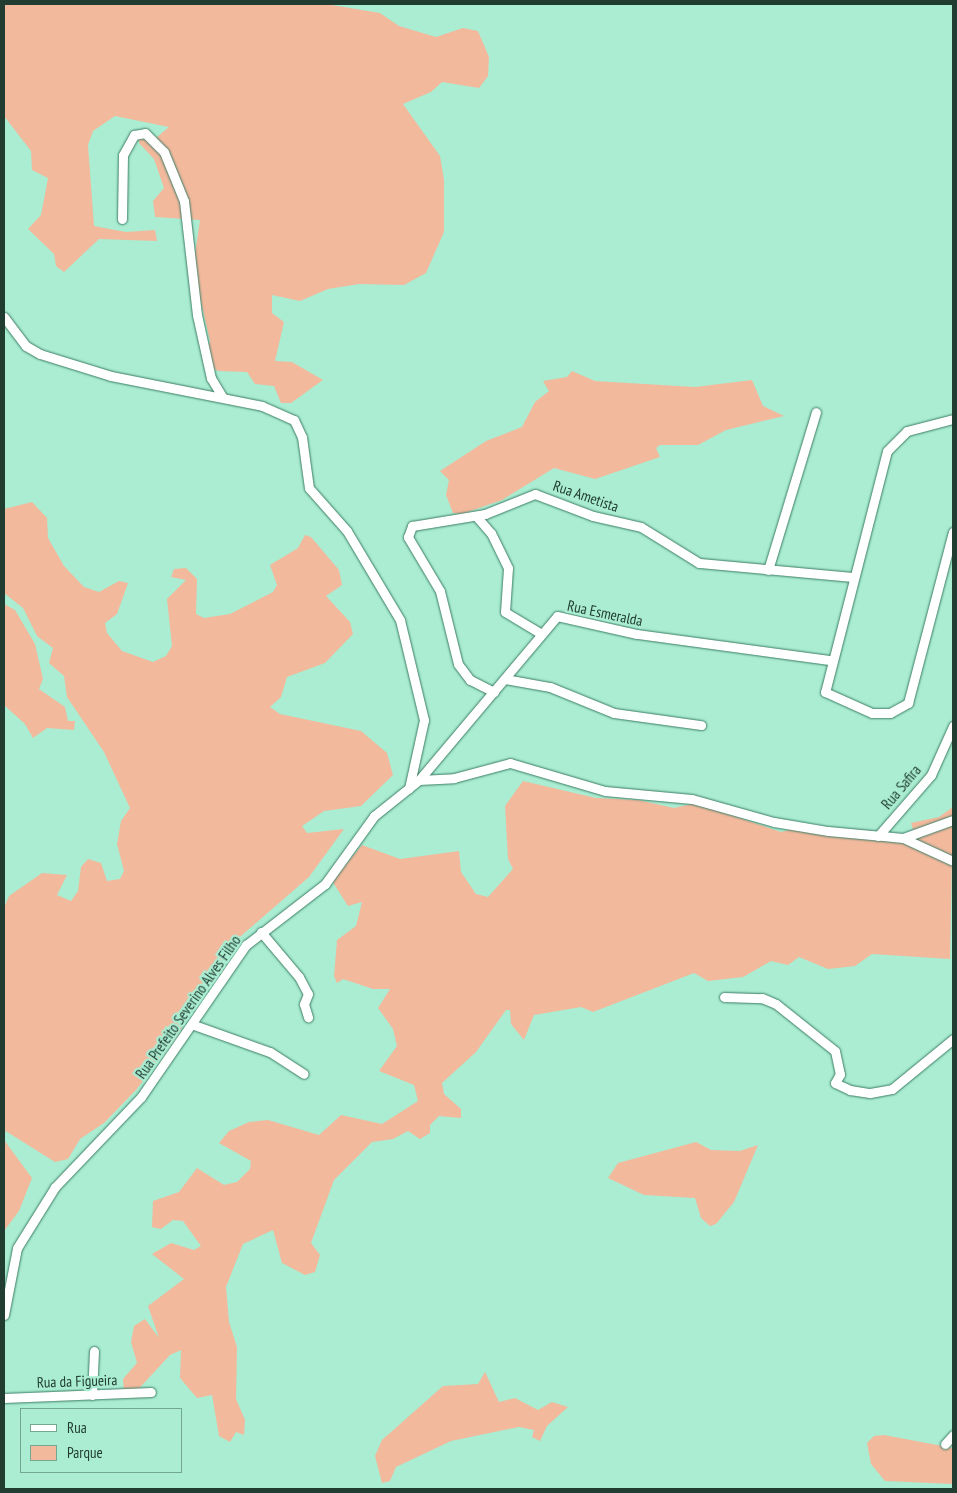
<!DOCTYPE html>
<html>
<head>
<meta charset="utf-8">
<style>
	body { margin:0 }
	#map { position:relative; width:957px; height:1493px; overflow:hidden; background:#aaedd2; font-family:"PT Sans Narrow",sans-serif }
	div>[style] { position:absolute }
	.green>* { inset:0; background:#f2b99d }
	.roads { filter:drop-shadow(0 0 1px #3c7d65) drop-shadow(0 0 1px #3c7d65) }
	.minor>* { height:9px; margin:-4.5px; padding:0 4.5px; transform-origin:4.5px; border-radius:4.5px; background:#fff }
	span { translate:-50% -50%; white-space:nowrap; text-align:center; line-height:1.15; -webkit-text-stroke:4.5px #aaedd2; paint-order:stroke }
	.street-label { font-size:15px; color:#213d32 }
	.frame { position:absolute; inset:0; border:5px solid #213d32; pointer-events:none }
	.legend { position:absolute; left:20px; top:1408px; width:162px; height:65px; box-sizing:border-box; background:#aaedd2; border:1px solid #73a792; margin:0; padding:6px 9px; list-style:none; font-size:15px; color:#213d32 }
	.legend li { display:flex; align-items:center; gap:10px; height:25px }
	.legend b { width:25px; border:1px solid #73a792 }
</style>
</head>
<body>
<div id="map">
	<div class="green">
		<i style="clip-path:polygon(4px 4px,326px 4px,380px 13px,399px 26px,436px 37px,463px 28px,478px 31px,489px 57px,488px 76px,479px 88px,442px 82px,431px 92px,403px 104px,440px 156px,444px 180px,444px 232px,426px 273px,404px 285px,359px 284px,328px 289px,300px 301px,272px 295px,272px 313px,284px 322px,275px 361px,292px 362px,323px 380px,291px 403px,281px 403px,274px 386px,255px 384px,247px 372px,218px 371px,203px 361px,210px 341px,193px 267px,200px 220px,155px 217px,153px 201px,164px 188px,154px 159px,139px 143px,139px 137px,157px 137px,169px 127px,115px 116px,93px 131px,88px 145px,94px 226px,126px 232px,155px 230px,157px 241px,99px 239px,64px 272px,56px 266px,54px 254px,28px 229px,41px 215px,48px 178px,32px 170px,31px 151px,4px 116px)"></i>
		<i style="clip-path:polygon(572px 371px,595px 381px,695px 387px,752px 380px,763px 406px,784px 416px,726px 430px,698px 445px,660px 445px,656px 448px,660px 457px,595px 479px,554px 468px,502px 500px,462px 514px,453px 513px,446px 495px,449px 480px,440px 471px,486px 441px,522px 427px,535px 402px,549px 391px,543px 381px,567px 377px)"></i>
		<i style="clip-path:polygon(32px 502px,47px 518px,48px 538px,64px 566px,84px 587px,99px 592px,119px 581px,128px 583px,117px 614px,105px 623px,107px 633px,122px 651px,153px 662px,166px 656px,172px 646px,167px 599px,186px 580px,171px 577px,174px 569px,186px 568px,197px 579px,196px 614px,204px 618px,230px 614px,273px 592px,277px 585px,270px 565px,298px 548px,305px 535px,311px 537px,339px 570px,342px 585px,326px 596px,350px 622px,353px 634px,325px 663px,287px 677px,281px 697px,270px 707px,280px 714px,361px 731px,387px 753px,393px 775px,361px 806px,324px 811px,302px 826px,307px 833px,344px 829px,309px 877px,234px 942px,214px 973px,197px 989px,199px 996px,176px 1038px,136px 1090px,104px 1123px,80px 1139px,68px 1159px,55px 1162px,4px 1130px,4px 908px,9px 896px,42px 873px,67px 875px,57px 895px,71px 901px,78px 891px,81px 867px,88px 859px,101px 863px,107px 881px,120px 879px,124px 871px,117px 844px,121px 821px,130px 808px,104px 752px,67px 697px,64px 676px,49px 663px,53px 648px,37px 636px,23px 608px,4px 593px,4px 509px)"></i>
		<i style="clip-path:polygon(4px 604px,15px 610px,35px 644px,43px 679px,39px 689px,65px 707px,68px 721px,75px 721px,74px 730px,47px 728px,33px 738px,25px 724px,4px 705px)"></i>
		<i style="clip-path:polygon(523px 781px,596px 798px,638px 800px,674px 808px,696px 803px,781px 832px,798px 828px,915px 836px,911px 823px,939px 817px,953px 807px,950px 959px,872px 954px,855px 966px,828px 969px,799px 957px,788px 965px,771px 961px,743px 977px,708px 981px,694px 973px,593px 1012px,581px 1007px,534px 1015px,524px 1040px,511px 1024px,510px 1010px,506px 1010px,476px 1052px,442px 1083px,444px 1094px,461px 1109px,461px 1118px,439px 1116px,430px 1125px,430px 1133px,420px 1139px,408px 1131px,393px 1139px,372px 1142px,334px 1180px,311px 1243px,320px 1255px,315px 1272px,305px 1275px,282px 1263px,273px 1230px,243px 1244px,226px 1287px,229px 1322px,237px 1347px,236px 1399px,245px 1420px,244px 1435px,236px 1432px,230px 1442px,219px 1436px,212px 1395px,197px 1398px,180px 1378px,181px 1350px,170px 1355px,133px 1395px,124px 1392px,123px 1379px,137px 1363px,131px 1342px,134px 1326px,145px 1319px,159px 1338px,148px 1306px,184px 1279px,152px 1254px,171px 1243px,194px 1250px,201px 1246px,183px 1221px,173px 1220px,161px 1229px,152px 1227px,153px 1201px,179px 1192px,197px 1168px,224px 1185px,237px 1182px,250px 1169px,251px 1161px,219px 1143px,229px 1131px,249px 1122px,268px 1120px,319px 1135px,341px 1115px,382px 1124px,418px 1101px,414px 1085px,379px 1071px,397px 1046px,393px 1029px,378px 1008px,390px 989px,373px 989px,343px 979px,337px 983px,334px 976px,337px 940px,356px 926px,362px 902px,348px 906px,332px 881px,362px 845px,400px 859px,459px 851px,461px 872px,476px 894px,488px 897px,513px 869px,508px 859px,505px 806px)"></i>
		<i style="clip-path:polygon(4px 1140px,32px 1178px,19px 1211px,4px 1231px)"></i>
		<i style="clip-path:polygon(696px 1142px,711px 1150px,740px 1151px,758px 1145px,734px 1202px,716px 1224px,710px 1226px,701px 1218px,695px 1198px,644px 1195px,608px 1178px,618px 1163px)"></i>
		<i style="clip-path:polygon(485px 1372px,499px 1402px,515px 1398px,538px 1410px,552px 1402px,568px 1407px,547px 1426px,540px 1441px,532px 1437px,534px 1430px,519px 1427px,451px 1441px,396px 1467px,390px 1481px,382px 1483px,375px 1456px,382px 1440px,443px 1386px,478px 1384px)"></i>
		<i style="clip-path:polygon(884px 1435px,953px 1448px,953px 1484px,885px 1481px,871px 1464px,867px 1443px,874px 1436px)"></i>
	</div>
	<div class="roads">
		<div class="minor">
			<i style="left:122px;top:219px;width:64px;rotate:-89.1deg"></i>
			<i style="left:123px;top:155px;width:23px;rotate:-61deg"></i>
			<i style="left:134px;top:135px;width:11px;rotate:-10deg"></i>
			<i style="left:145px;top:133px;width:27px;rotate:45deg"></i>
			<i style="left:164px;top:152px;width:53px;rotate:67.8deg"></i>
			<i style="left:184px;top:201px;width:115px;rotate:83.5deg"></i>
			<i style="left:197px;top:315px;width:65px;rotate:77.5deg"></i>
			<i style="left:211px;top:378px;width:23px;rotate:59deg"></i>
			<i style="left:4px;top:317px;width:36px;rotate:53deg"></i>
			<i style="left:26px;top:346px;width:16px;rotate:30deg"></i>
			<i style="left:40px;top:354px;width:74px;rotate:17.2deg"></i>
			<i style="left:111px;top:376px;width:154px;rotate:11.2deg"></i>
			<i style="left:262px;top:406px;width:35px;rotate:24deg"></i>
			<i style="left:294px;top:420px;width:19px;rotate:65deg"></i>
			<i style="left:302px;top:437px;width:51px;rotate:82.2deg"></i>
			<i style="left:309px;top:488px;width:57px;rotate:48.5deg"></i>
			<i style="left:347px;top:531px;width:104px;rotate:59.2deg"></i>
			<i style="left:400px;top:620px;width:103px;rotate:76.5deg"></i>
			<i style="left:424px;top:720px;width:70px;rotate:102.4deg"></i>
			<i style="left:953px;top:419px;width:48px;rotate:165.4deg"></i>
			<i style="left:907px;top:431px;width:28px;rotate:135deg"></i>
			<i style="left:887px;top:451px;width:249px;rotate:104.4deg"></i>
			<i style="left:825px;top:692px;width:51px;rotate:24.1deg"></i>
			<i style="left:872px;top:713px;width:18px"></i>
			<i style="left:890px;top:713px;width:21px;rotate:-29deg"></i>
			<i style="left:908px;top:703px;width:177px;rotate:-75.3deg"></i>
			<i style="left:476px;top:516px;width:23px;rotate:49deg"></i>
			<i style="left:491px;top:533px;width:39px;rotate:64deg"></i>
			<i style="left:508px;top:568px;width:44px;rotate:93.9deg"></i>
			<i style="left:505px;top:612px;width:41px;rotate:31deg"></i>
			<i style="left:768px;top:570px;width:165px;rotate:-73.1deg"></i>
			<i style="left:505px;top:679px;width:46px;rotate:10.1deg"></i>
			<i style="left:550px;top:687px;width:69px;rotate:22.1deg"></i>
			<i style="left:614px;top:713px;width:88px;rotate:7.9deg"></i>
			<i style="left:494px;top:692px;width:27px;rotate:-153deg"></i>
			<i style="left:470px;top:680px;width:20px;rotate:-127deg"></i>
			<i style="left:458px;top:664px;width:75px;rotate:-103.9deg"></i>
			<i style="left:440px;top:591px;width:63px;rotate:-120.7deg"></i>
			<i style="left:408px;top:537px;width:12px;rotate:-70deg"></i>
			<i style="left:412px;top:526px;width:74px;rotate:-9.3deg"></i>
			<i style="left:485px;top:514px;width:54px;rotate:-21.8deg"></i>
			<i style="left:535px;top:494px;width:62px;rotate:20.8deg"></i>
			<i style="left:593px;top:516px;width:49px;rotate:12.9deg"></i>
			<i style="left:641px;top:527px;width:68px;rotate:31.8deg"></i>
			<i style="left:699px;top:563px;width:155px;rotate:5.2deg"></i>
			<i style="left:419px;top:780px;width:214px;rotate:-49.9deg"></i>
			<i style="left:557px;top:616px;width:82px;rotate:12.7deg"></i>
			<i style="left:637px;top:634px;width:195px;rotate:7.7deg"></i>
			<i style="left:878px;top:836px;width:81px;rotate:-49deg"></i>
			<i style="left:931px;top:775px;width:54px;rotate:-65.8deg"></i>
			<i style="left:903px;top:838px;width:55px;rotate:24.7deg"></i>
			<i style="left:261px;top:932px;width:59px;rotate:49.8deg"></i>
			<i style="left:299px;top:977px;width:19px;rotate:62deg"></i>
			<i style="left:308px;top:994px;width:11px;rotate:112deg"></i>
			<i style="left:304px;top:1004px;width:14px;rotate:73deg"></i>
			<i style="left:724px;top:997px;width:38px;rotate:2deg"></i>
			<i style="left:762px;top:998px;width:15px;rotate:23deg"></i>
			<i style="left:776px;top:1004px;width:75px;rotate:38.5deg"></i>
			<i style="left:835px;top:1051px;width:24px;rotate:78deg"></i>
			<i style="left:840px;top:1074px;width:10px;rotate:119deg"></i>
			<i style="left:835px;top:1083px;width:17px;rotate:25deg"></i>
			<i style="left:850px;top:1090px;width:20px;rotate:9deg"></i>
			<i style="left:870px;top:1093px;width:22px;rotate:-10deg"></i>
			<i style="left:892px;top:1089px;width:79px;rotate:-39.3deg"></i>
			<i style="left:194px;top:1025px;width:81px;rotate:19.6deg"></i>
			<i style="left:270px;top:1052px;width:40px;rotate:32.9deg"></i>
			<i style="left:4px;top:1315px;width:68px;rotate:-79deg"></i>
			<i style="left:17px;top:1248px;width:72px;rotate:-58.1deg"></i>
			<i style="left:55px;top:1187px;width:124px;rotate:-46.3deg"></i>
			<i style="left:141px;top:1097px;width:185px;rotate:-55.4deg"></i>
			<i style="left:246px;top:945px;width:100px;rotate:-37.7deg"></i>
			<i style="left:325px;top:884px;width:84px;rotate:-54.2deg"></i>
			<i style="left:374px;top:816px;width:58px;rotate:-38.7deg"></i>
			<i style="left:419px;top:780px;width:35px;rotate:-3deg"></i>
			<i style="left:454px;top:778px;width:58px;rotate:-15deg"></i>
			<i style="left:510px;top:763px;width:99px;rotate:16.4deg"></i>
			<i style="left:605px;top:791px;width:87px;rotate:5.3deg"></i>
			<i style="left:692px;top:799px;width:85px;rotate:15.7deg"></i>
			<i style="left:774px;top:822px;width:55px;rotate:9.5deg"></i>
			<i style="left:828px;top:831px;width:75px;rotate:5.3deg"></i>
			<i style="left:903px;top:838px;width:53px;rotate:-19.8deg"></i>
			<i style="left:92px;top:1395px;width:44px;rotate:-87.4deg"></i>
			<i style="left:4px;top:1398px;width:147px;rotate:-2.3deg"></i>
			<i style="left:945px;top:1444px;width:12px;rotate:-48deg"></i>
		</div>
	</div>
	<div class="street-label">
		<span style="left:586px;top:496px;rotate:19deg">Rua Ametista</span>
		<span style="left:605px;top:613px;rotate:12deg">Rua Esmeralda</span>
		<span style="left:901px;top:787px;rotate:-50deg">Rua Safira</span>
		<span style="left:188px;top:1007px;rotate:-55deg">Rua Prefeito Severino Alves Filho</span>
		<span style="left:77px;top:1381px;rotate:-2deg">Rua da Figueira</span>
	</div>
	<div class="frame"></div>
	<ul class="legend">
	<li><b style="height:6px;background:#fff"></b>Rua</li>
	<li><b style="height:14px;background:#f2b99d"></b>Parque</li>
	</ul>
</div>
</body>
</html>
